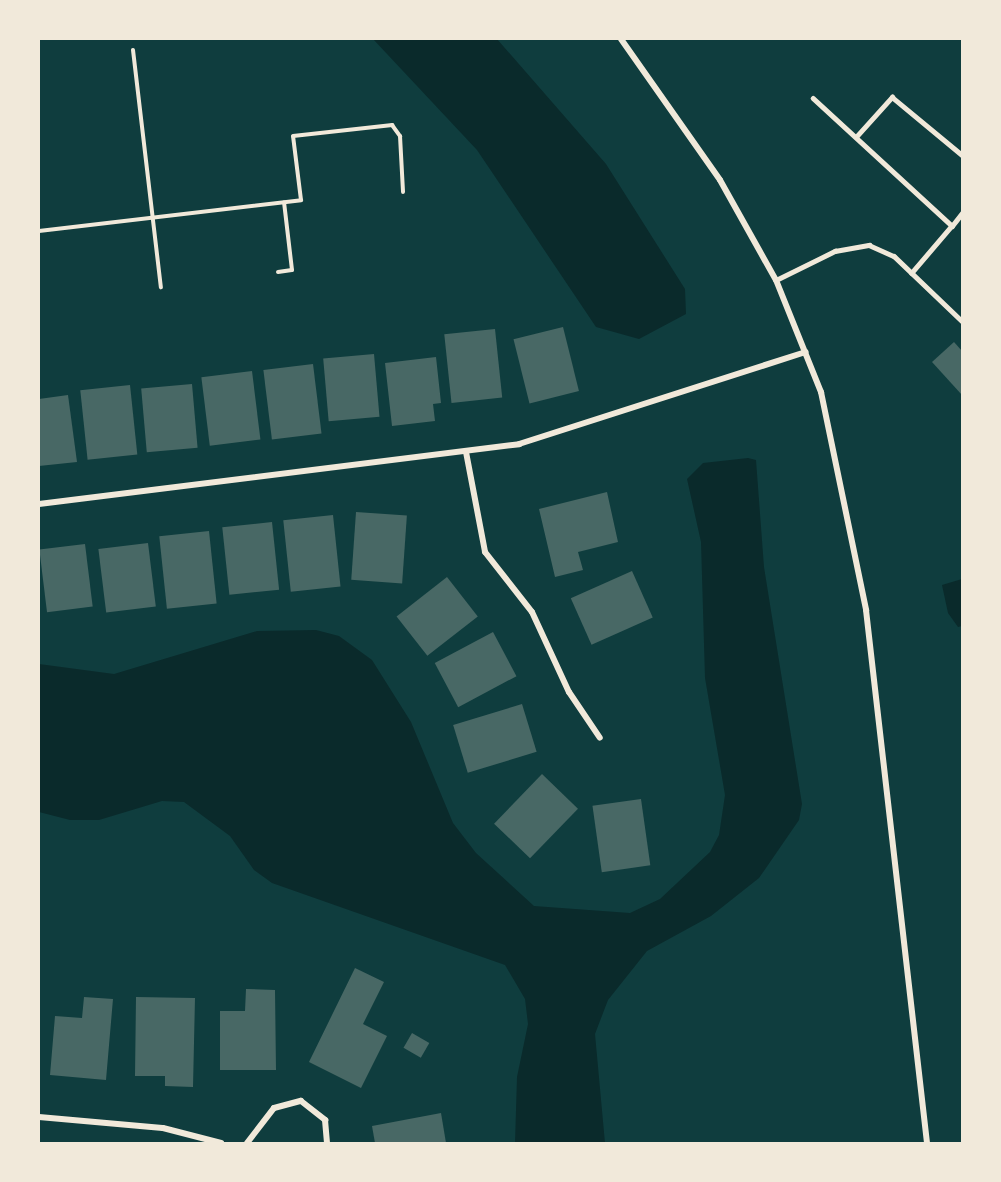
<!DOCTYPE html>
<html>
<head>
<meta charset="utf-8">
<style>
	body { margin:0 }
	#map { position:relative; width:1001px; height:1182px; overflow:hidden; background:#0f3d3e; font-family:"Sofia Sans Condensed",sans-serif }
	div>[style] { position:absolute }
	.water>* { inset:0; background:#0a2a2b }
	.building>* { inset:0; background:#486865; transform-origin:0 0 }
	.path>* { height:4px; margin:-2px; padding:0 2px; transform-origin:2px; border-radius:2px; background:#f1e9da }
	.service>* { height:4.5px; margin:-2.25px; padding:0 2.25px; transform-origin:2.25px; border-radius:2.25px; background:#f1e9da }
	.minor>* { height:6px; margin:-3px; padding:0 3px; transform-origin:3px; border-radius:3px; background:#f1e9da }
	span { translate:-50% -50%; white-space:nowrap; text-align:center; line-height:1.15; -webkit-text-stroke:4.5px #f1e9da; paint-order:stroke }
	.frame { position:absolute; inset:0; border:40px solid #f1e9da; pointer-events:none }
</style>
</head>
<body>
<div id="map">
	<div class="water">
		<i style="clip-path:polygon(373px 39px,497px 39px,606px 164px,685px 289px,686px 314px,639px 339px,596px 327px,477px 150px)"></i>
		<i style="clip-path:polygon(748px 458px,756px 460px,764px 567px,802px 804px,799px 820px,759px 878px,711px 916px,647px 951px,608px 1000px,595px 1034px,605px 1143px,515px 1143px,517px 1077px,528px 1024px,525px 999px,505px 965px,272px 883px,254px 870px,230px 836px,184px 802px,162px 801px,99px 820px,70px 820px,39px 812px,39px 664px,114px 674px,257px 631px,316px 630px,339px 636px,372px 660px,411px 722px,453px 823px,476px 853px,534px 906px,630px 913px,660px 899px,710px 852px,719px 835px,725px 795px,705px 678px,701px 542px,687px 479px,703px 463px)"></i>
		<i style="clip-path:polygon(962px 579px,962px 626px,958px 627px,948px 613px,942px 585px)"></i>
	</div>
	<div class="building">
		<i style="left:563px;top:327px;width:66px;height:51px;rotate:76deg"></i>
		<i style="left:495px;top:329px;width:69px;height:51px;rotate:84deg"></i>
		<i style="clip-path:polygon(954px 342px,962px 351px,962px 395px,932px 362px)"></i>
		<i style="left:374px;top:354px;width:63px;height:51px;rotate:85deg"></i>
		<i style="clip-path:polygon(436px 357px,441px 403px,433px 404px,435px 421px,392px 426px,385px 363px)"></i>
		<i style="left:313px;top:364px;width:70px;height:50px;rotate:83deg"></i>
		<i style="left:252px;top:371px;width:69px;height:51px;rotate:83deg"></i>
		<i style="left:192px;top:384px;width:64px;height:51px;rotate:85deg"></i>
		<i style="left:130px;top:385px;width:70px;height:50px;rotate:84deg"></i>
		<i style="clip-path:polygon(68px 395px,77px 462px,39px 466px,39px 399px)"></i>
		<i style="clip-path:polygon(607px 492px,618px 542px,578px 552px,583px 570px,555px 577px,539px 509px)"></i>
		<i style="left:356px;top:512px;width:51px;height:68px;rotate:4deg"></i>
		<i style="left:333px;top:515px;width:72px;height:50px;rotate:84deg"></i>
		<i style="left:272px;top:522px;width:68px;height:50px;rotate:84deg"></i>
		<i style="left:209px;top:531px;width:73px;height:50px;rotate:84deg"></i>
		<i style="left:148px;top:543px;width:64px;height:50px;rotate:83deg"></i>
		<i style="left:85px;top:544px;width:63px;height:46px;rotate:83deg"></i>
		<i style="left:632px;top:571px;width:51px;height:67px;rotate:66deg"></i>
		<i style="left:447px;top:577px;width:50px;height:64px;rotate:52deg"></i>
		<i style="left:493px;top:632px;width:50px;height:66px;rotate:62deg"></i>
		<i style="left:522px;top:704px;width:50px;height:72px;rotate:73deg"></i>
		<i style="left:542px;top:774px;width:50px;height:69px;rotate:44deg"></i>
		<i style="left:641px;top:799px;width:67px;height:49px;rotate:82deg"></i>
		<i style="clip-path:polygon(355px 968px,384px 982px,363px 1024px,387px 1036px,361px 1088px,309px 1062px)"></i>
		<i style="clip-path:polygon(246px 989px,275px 990px,276px 1070px,220px 1070px,220px 1011px,245px 1011px)"></i>
		<i style="clip-path:polygon(84px 997px,113px 999px,106px 1080px,50px 1075px,55px 1016px,82px 1018px)"></i>
		<i style="clip-path:polygon(136px 997px,195px 998px,193px 1087px,165px 1086px,165px 1076px,135px 1076px)"></i>
		<i style="left:412px;top:1033px;width:20px;height:17px;rotate:30deg"></i>
		<i style="clip-path:polygon(441px 1113px,446px 1143px,375px 1143px,372px 1126px)"></i>
	</div>
	<div class="path">
		<i style="left:133px;top:50px;width:239px;rotate:83.3deg"></i>
		<i style="left:39px;top:231px;width:264px;rotate:-6.7deg"></i>
		<i style="left:301px;top:200px;width:64px;rotate:-97.1deg"></i>
		<i style="left:293px;top:136px;width:100px;rotate:-6.3deg"></i>
		<i style="left:392px;top:125px;width:14px;rotate:54deg"></i>
		<i style="left:400px;top:136px;width:56px;rotate:86.9deg"></i>
		<i style="left:278px;top:272px;width:14px;rotate:-8deg"></i>
		<i style="left:292px;top:270px;width:68px;rotate:-96.7deg"></i>
	</div>
	<div class="service">
		<i style="left:813px;top:98px;width:189px;rotate:42.6deg"></i>
		<i style="left:952px;top:226px;width:62px;rotate:130.4deg"></i>
		<i style="left:856px;top:137px;width:54px;rotate:-48deg"></i>
		<i style="left:892px;top:97px;width:91px;rotate:39.6deg"></i>
		<i style="left:952px;top:226px;width:16px;rotate:-52deg"></i>
		<i style="left:776px;top:280px;width:66px;rotate:-26.2deg"></i>
		<i style="left:835px;top:251px;width:35px;rotate:-10deg"></i>
		<i style="left:869px;top:245px;width:27px;rotate:24deg"></i>
		<i style="left:894px;top:256px;width:94px;rotate:43.7deg"></i>
	</div>
	<div class="minor">
		<i style="left:621px;top:39px;width:172px;rotate:54.9deg"></i>
		<i style="left:720px;top:180px;width:115px;rotate:60.8deg"></i>
		<i style="left:776px;top:280px;width:121px;rotate:68.1deg"></i>
		<i style="left:821px;top:392px;width:223px;rotate:78.3deg"></i>
		<i style="left:866px;top:610px;width:536px;rotate:83.47deg"></i>
		<i style="left:466px;top:452px;width:102px;rotate:79.2deg"></i>
		<i style="left:485px;top:552px;width:76px;rotate:51.9deg"></i>
		<i style="left:532px;top:612px;width:88px;rotate:65.2deg"></i>
		<i style="left:569px;top:692px;width:55px;rotate:56deg"></i>
		<i style="left:39px;top:504px;width:484px;rotate:-7.1deg"></i>
		<i style="left:519px;top:444px;width:301px;rotate:-17.8deg"></i>
		<i style="left:39px;top:1117px;width:124px;rotate:5.1deg"></i>
		<i style="left:163px;top:1128px;width:60px;rotate:14.5deg"></i>
		<i style="left:247px;top:1143px;width:44px;rotate:-52.4deg"></i>
		<i style="left:274px;top:1108px;width:28px;rotate:-15deg"></i>
		<i style="left:301px;top:1101px;width:31px;rotate:38deg"></i>
		<i style="left:325px;top:1120px;width:23px;rotate:85deg"></i>
	</div>
	<div class="frame"></div>
</div>
</body>
</html>
